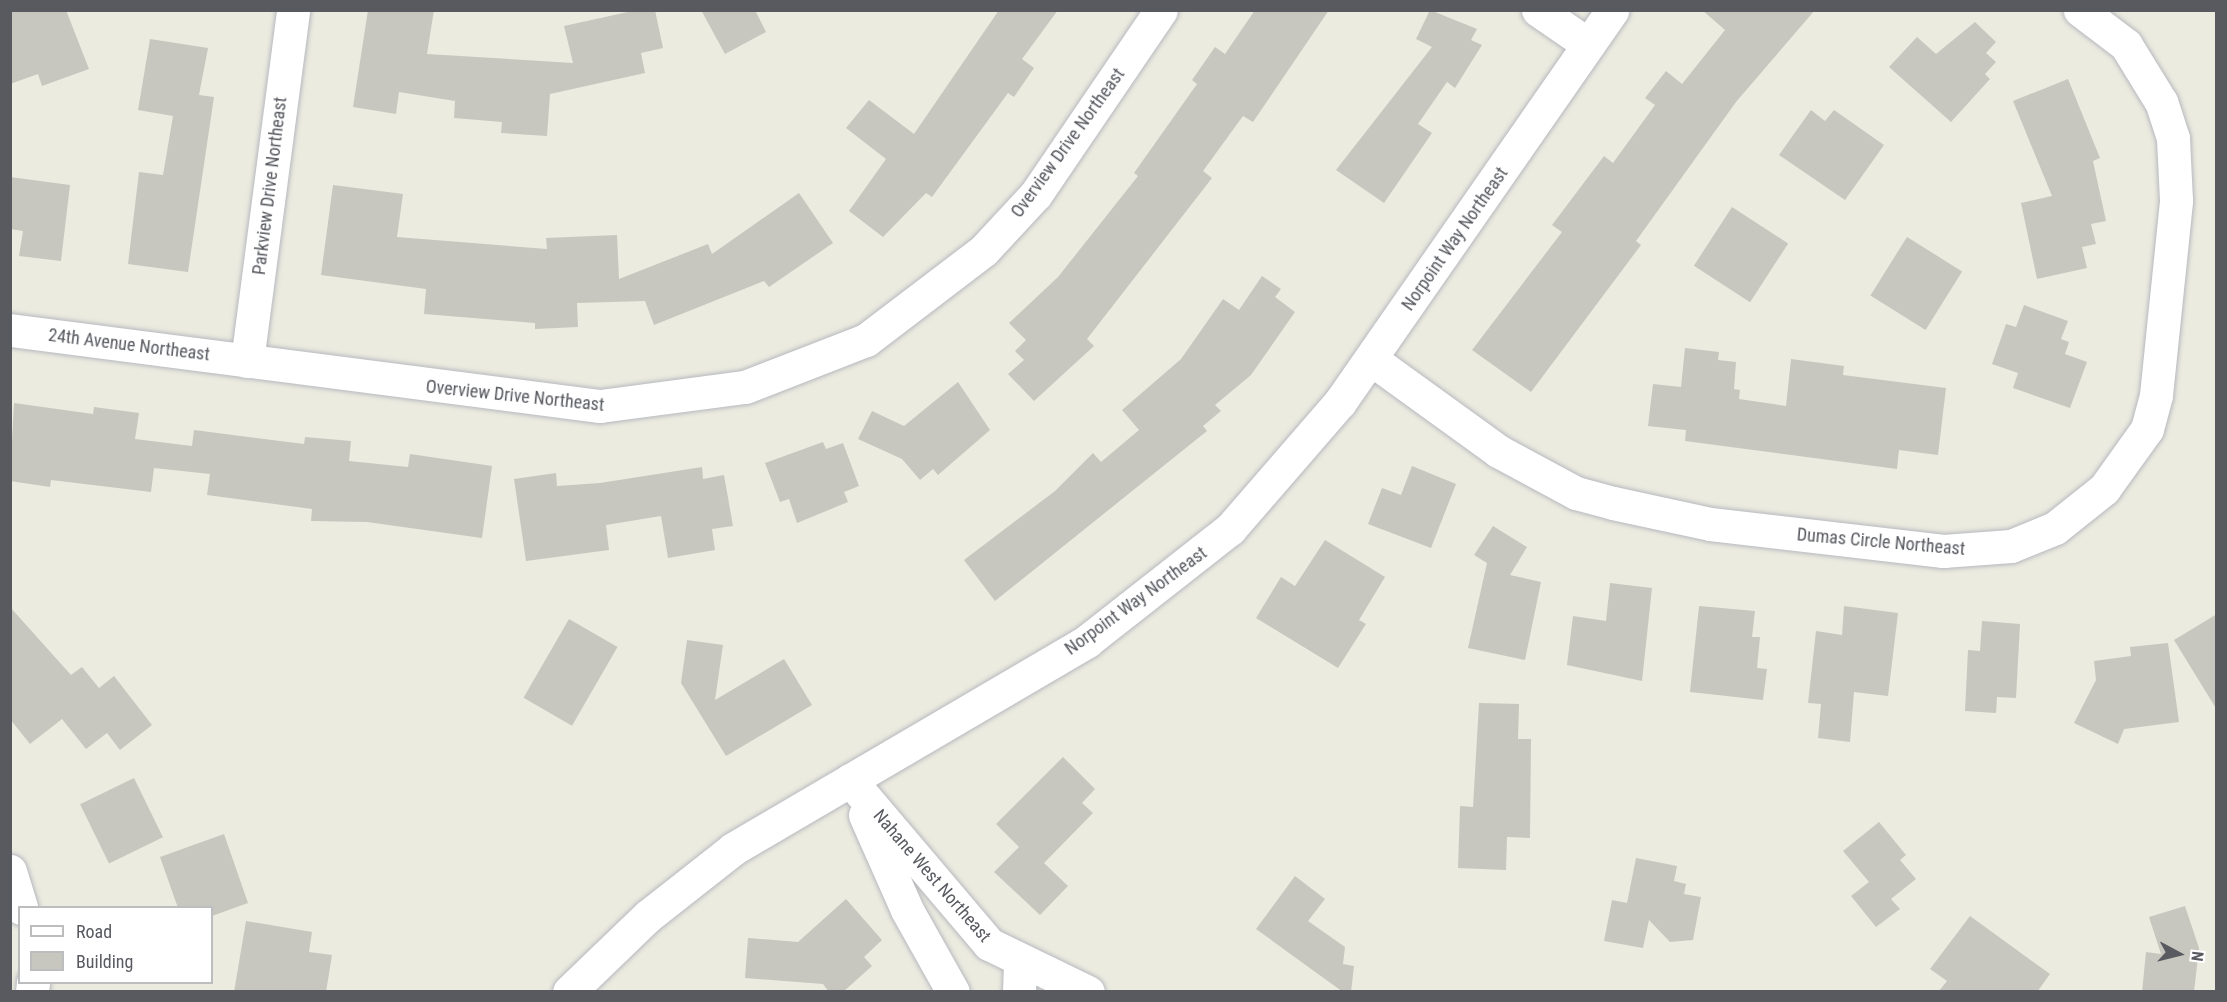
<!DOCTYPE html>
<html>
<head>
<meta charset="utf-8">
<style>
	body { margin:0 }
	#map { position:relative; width:2227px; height:1002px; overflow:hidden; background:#ebebe0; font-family:"Roboto Condensed",sans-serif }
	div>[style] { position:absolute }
	.building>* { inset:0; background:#c8c7bf; transform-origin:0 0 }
	.roads { filter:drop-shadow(0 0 2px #b7b8be) drop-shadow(0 0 2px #b7b8be) }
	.minor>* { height:33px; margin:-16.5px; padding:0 16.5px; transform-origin:16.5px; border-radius:16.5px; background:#fff }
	span { translate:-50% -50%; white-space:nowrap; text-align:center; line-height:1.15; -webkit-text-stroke:4.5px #fff; paint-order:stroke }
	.street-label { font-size:18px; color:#585a60 }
	.frame { position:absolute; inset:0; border:12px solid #585a60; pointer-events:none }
	.legend { position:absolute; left:18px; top:906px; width:195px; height:78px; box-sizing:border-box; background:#fff; border:2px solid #bcbdbf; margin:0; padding:8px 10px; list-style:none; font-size:18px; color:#585a60 }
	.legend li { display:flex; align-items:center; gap:12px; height:30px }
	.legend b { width:30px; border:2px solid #bcbdbf }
	.north { position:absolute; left:2149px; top:924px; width:60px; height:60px; -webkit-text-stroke:4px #fff; paint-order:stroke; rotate:97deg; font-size:16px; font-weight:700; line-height:24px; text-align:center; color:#585a60 }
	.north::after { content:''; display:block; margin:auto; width:21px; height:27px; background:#585a60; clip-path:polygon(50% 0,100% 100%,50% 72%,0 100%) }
</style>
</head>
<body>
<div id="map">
	<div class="building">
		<i style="clip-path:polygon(10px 10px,66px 10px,89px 69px,42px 86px,38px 74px,10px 84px)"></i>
		<i style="clip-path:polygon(368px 10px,434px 10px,427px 54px,573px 63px,564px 26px,637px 10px,655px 10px,663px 48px,641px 53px,645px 73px,550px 94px,547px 136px,501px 133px,502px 122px,454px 118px,455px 101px,399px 92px,396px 114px,353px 107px)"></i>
		<i style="clip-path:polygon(701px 10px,755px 10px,766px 32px,725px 54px)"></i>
		<i style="clip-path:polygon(999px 10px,1058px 10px,1022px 59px,1034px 68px,1014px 97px,1008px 93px,932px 197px,926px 193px,883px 237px,849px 211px,886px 159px,846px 128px,869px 100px,914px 134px)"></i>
		<i style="clip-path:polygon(1255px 10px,1329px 10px,1253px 122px,1243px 116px,1203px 171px,1212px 178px,1087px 339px,1094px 346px,1034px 401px,1008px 374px,1024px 360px,1015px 351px,1026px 340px,1009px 323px,1058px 277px,1138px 176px,1134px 173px,1197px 84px,1192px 80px,1215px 47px,1225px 54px)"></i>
		<i style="clip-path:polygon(1430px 10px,1477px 29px,1471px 40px,1482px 45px,1455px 88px,1447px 82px,1418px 124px,1432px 133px,1384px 203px,1336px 170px,1432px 47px,1416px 39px)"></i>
		<i style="clip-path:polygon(1702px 10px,1815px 10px,1736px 102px,1636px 241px,1641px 245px,1531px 392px,1472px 350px,1562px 232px,1552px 225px,1604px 156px,1613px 163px,1655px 105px,1645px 98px,1666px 71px,1682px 84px,1725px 30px)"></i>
		<i style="clip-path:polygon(1975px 22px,1996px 42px,1986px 53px,1996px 62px,1985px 74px,1990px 79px,1951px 122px,1889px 67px,1917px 37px,1936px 54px)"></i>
		<i style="clip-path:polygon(150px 39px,208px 48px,199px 95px,214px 97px,188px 272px,128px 264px,139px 172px,163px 175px,173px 116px,138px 110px)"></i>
		<i style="clip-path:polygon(2068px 79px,2100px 158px,2093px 161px,2106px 221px,2091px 224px,2096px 244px,2082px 247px,2087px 268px,2037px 279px,2021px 203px,2052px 196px,2013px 101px)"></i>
		<i style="clip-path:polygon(1811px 110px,1825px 121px,1834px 110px,1884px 145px,1845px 200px,1779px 155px)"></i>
		<i style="clip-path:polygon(10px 177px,70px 185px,61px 261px,19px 256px,23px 231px,10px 229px)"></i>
		<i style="clip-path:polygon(333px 185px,403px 194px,397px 237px,547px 249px,546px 238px,617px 235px,619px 279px,708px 244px,712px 254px,799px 193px,833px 243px,769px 287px,764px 281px,654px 325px,645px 301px,577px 303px,578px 327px,535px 329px,535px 323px,424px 314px,426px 289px,321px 275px)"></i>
		<i style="left:1732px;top:207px;width:67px;height:70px;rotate:33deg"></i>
		<i style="left:1907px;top:237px;width:65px;height:69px;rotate:32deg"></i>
		<i style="clip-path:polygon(1262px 276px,1281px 289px,1275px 297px,1295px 312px,1251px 375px,1215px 405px,1221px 411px,1203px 426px,1207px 431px,995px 601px,964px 560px,1055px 491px,1093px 453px,1101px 462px,1139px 430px,1122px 410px,1181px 359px,1223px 299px,1239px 310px)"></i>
		<i style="clip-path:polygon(2024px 305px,2068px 321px,2061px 339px,2069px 342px,2065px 354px,2087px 362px,2070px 408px,2013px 388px,2018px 373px,1992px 364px,2006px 324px,2016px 327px)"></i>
		<i style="clip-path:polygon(1685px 348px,1719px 352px,1718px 360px,1736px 362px,1734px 389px,1740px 390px,1739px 399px,1786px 406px,1791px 359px,1844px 366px,1843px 375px,1946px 388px,1938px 455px,1899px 450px,1897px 469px,1685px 441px,1686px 430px,1648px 426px,1653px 384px,1681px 387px)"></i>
		<i style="clip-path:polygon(958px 382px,990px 430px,938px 475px,933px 469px,920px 480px,902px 459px,858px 439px,872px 411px,904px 426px)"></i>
		<i style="clip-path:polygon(14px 403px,93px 414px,94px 407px,139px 413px,135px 439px,192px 446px,194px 430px,304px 444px,305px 437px,351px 441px,349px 461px,408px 467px,410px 454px,492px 466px,482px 538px,367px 522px,311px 521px,312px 509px,207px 495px,210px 474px,154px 468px,151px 492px,51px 480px,50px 487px,10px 481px)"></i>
		<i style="clip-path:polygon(823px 442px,826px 449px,843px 443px,859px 486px,844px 492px,848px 502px,797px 523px,789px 499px,780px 502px,765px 463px)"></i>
		<i style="clip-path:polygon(1412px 466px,1456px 484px,1431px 548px,1368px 524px,1382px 488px,1401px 495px)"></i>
		<i style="clip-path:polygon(702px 467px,703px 479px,724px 475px,733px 526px,712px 529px,715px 550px,668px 558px,661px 516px,606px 525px,609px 550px,526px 561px,514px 479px,556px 473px,557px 486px,600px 483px)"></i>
		<i style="clip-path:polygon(1493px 526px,1527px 547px,1510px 575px,1541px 582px,1525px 660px,1468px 648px,1487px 563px,1474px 555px)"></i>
		<i style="clip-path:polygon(1325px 540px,1385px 577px,1359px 620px,1366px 624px,1338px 668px,1256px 618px,1281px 577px,1295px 586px)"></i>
		<i style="clip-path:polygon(1610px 583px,1652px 588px,1642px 681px,1567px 665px,1573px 616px,1606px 621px)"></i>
		<i style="clip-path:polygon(1699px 606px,1755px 611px,1752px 637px,1760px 637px,1757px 668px,1767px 669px,1763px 700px,1690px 692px)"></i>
		<i style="clip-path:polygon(1844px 606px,1898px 613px,1888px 696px,1854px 692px,1850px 742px,1818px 738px,1821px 704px,1808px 703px,1816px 631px,1842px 635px)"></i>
		<i style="clip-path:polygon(10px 607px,71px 675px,82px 667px,99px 688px,114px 676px,152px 725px,120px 750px,107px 733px,86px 749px,62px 719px,30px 744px,10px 719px)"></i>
		<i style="clip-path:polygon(2217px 614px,2217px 710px,2174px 640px)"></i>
		<i style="left:569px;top:619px;width:56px;height:91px;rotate:30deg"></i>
		<i style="clip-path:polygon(1982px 621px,2020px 624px,2016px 698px,1997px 697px,1996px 713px,1965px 711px,1968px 650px,1980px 651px)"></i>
		<i style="clip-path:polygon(687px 640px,723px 645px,715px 700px,784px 659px,812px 705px,726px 756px,681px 683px)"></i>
		<i style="clip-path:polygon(2168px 643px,2179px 722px,2124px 729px,2118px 744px,2074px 723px,2096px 680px,2094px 661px,2131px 656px,2130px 647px)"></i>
		<i style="clip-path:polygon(1479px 703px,1519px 704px,1518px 739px,1531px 739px,1530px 838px,1507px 837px,1506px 870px,1458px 868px,1460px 806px,1473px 807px)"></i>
		<i style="clip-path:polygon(1063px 757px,1095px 789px,1082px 803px,1093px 813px,1044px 863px,1068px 886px,1040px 915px,994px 872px,1019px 847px,996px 824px)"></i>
		<i style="left:134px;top:778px;width:66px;height:60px;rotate:64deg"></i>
		<i style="clip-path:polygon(1879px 822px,1906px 855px,1900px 860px,1916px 879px,1891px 899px,1900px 909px,1876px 927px,1851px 896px,1869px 882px,1843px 851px)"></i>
		<i style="clip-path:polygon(224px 834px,248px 903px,212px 916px,212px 908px,178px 908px,160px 857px)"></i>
		<i style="clip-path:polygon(1636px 858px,1677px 866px,1674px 881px,1686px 884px,1684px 894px,1701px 897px,1693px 940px,1670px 942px,1649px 920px,1643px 948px,1604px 941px,1612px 900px,1627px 903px)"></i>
		<i style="clip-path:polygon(1295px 876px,1325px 899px,1308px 921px,1345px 947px,1343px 964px,1354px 966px,1351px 992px,1343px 992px,1256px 929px)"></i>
		<i style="clip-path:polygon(846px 899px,882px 940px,864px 957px,872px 966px,843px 992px,829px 992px,823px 984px,745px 978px,748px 938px,798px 942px)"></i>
		<i style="clip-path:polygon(2185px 906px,2199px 948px,2194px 992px,2142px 992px,2146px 952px,2161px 954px,2149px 917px)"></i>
		<i style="clip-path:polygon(1970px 916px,2050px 974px,2037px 992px,1938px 992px,1947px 981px,1930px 969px)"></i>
		<i style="clip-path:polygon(246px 921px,312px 932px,309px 952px,332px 955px,326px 992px,234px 992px)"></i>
	</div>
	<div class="roads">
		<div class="minor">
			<i style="left:1538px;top:10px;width:58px;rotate:34.5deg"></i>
			<i style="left:10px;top:330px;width:595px;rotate:7.34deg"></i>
			<i style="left:600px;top:406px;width:146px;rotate:-7.5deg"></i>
			<i style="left:745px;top:387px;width:130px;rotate:-21.2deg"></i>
			<i style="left:866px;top:340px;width:148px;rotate:-37.3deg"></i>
			<i style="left:984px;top:250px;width:76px;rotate:-47.1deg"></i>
			<i style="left:1036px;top:194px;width:222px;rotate:-55.8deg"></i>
			<i style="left:1371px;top:359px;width:157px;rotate:35.9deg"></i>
			<i style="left:1498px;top:451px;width:89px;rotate:28.3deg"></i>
			<i style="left:1576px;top:493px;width:38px;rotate:15deg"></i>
			<i style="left:1613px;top:503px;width:99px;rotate:12.2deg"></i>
			<i style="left:1710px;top:524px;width:235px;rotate:6.6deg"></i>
			<i style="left:1943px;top:551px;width:68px;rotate:-4.2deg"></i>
			<i style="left:2011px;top:546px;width:48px;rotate:-22.2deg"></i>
			<i style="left:2055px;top:528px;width:63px;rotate:-38.5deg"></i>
			<i style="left:2104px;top:489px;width:74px;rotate:-54.4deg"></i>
			<i style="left:2147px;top:429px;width:35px;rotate:-75deg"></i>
			<i style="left:2156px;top:395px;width:196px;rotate:-84.1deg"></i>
			<i style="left:2176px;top:200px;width:62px;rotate:-92.8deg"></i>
			<i style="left:2173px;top:138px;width:38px;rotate:-108deg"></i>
			<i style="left:2161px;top:102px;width:67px;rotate:-121.6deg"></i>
			<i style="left:2126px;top:45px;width:58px;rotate:-142.7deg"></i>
			<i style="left:247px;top:361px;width:354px;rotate:-82.5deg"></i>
			<i style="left:850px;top:780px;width:215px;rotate:49.7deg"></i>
			<i style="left:989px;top:944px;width:110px;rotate:25.9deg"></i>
			<i style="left:865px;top:815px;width:104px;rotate:66.1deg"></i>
			<i style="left:907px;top:910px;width:94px;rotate:60.7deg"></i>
			<i style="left:10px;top:871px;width:39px;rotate:73deg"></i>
			<i style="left:32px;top:992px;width:10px;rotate:-84deg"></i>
			<i style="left:569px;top:992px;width:110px;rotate:-43.9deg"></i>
			<i style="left:648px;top:916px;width:108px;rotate:-38.2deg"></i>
			<i style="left:733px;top:849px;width:411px;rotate:-30.4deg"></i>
			<i style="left:1087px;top:641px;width:182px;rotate:-38.1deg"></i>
			<i style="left:1230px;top:529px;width:168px;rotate:-49.1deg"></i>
			<i style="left:1340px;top:402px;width:477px;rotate:-55.2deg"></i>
			<i style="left:1019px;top:992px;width:32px;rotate:-88deg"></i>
		</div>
	</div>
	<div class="street-label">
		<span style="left:1068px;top:143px;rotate:-54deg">Overview Drive Northeast</span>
		<span style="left:270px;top:186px;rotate:-83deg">Parkview Drive Northeast</span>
		<span style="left:1455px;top:239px;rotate:-55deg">Norpoint Way Northeast</span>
		<span style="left:129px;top:345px;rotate:7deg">24th Avenue Northeast</span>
		<span style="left:515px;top:396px;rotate:6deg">Overview Drive Northeast</span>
		<span style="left:1881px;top:542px;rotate:5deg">Dumas Circle Northeast</span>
		<span style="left:1136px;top:601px;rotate:-36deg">Norpoint Way Northeast</span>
		<span style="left:932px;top:876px;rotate:49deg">Nahane West Northeast</span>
	</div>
	<div class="frame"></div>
	<ul class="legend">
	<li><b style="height:8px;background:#fff"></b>Road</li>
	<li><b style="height:16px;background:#c8c7bf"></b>Building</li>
	</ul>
	<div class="north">N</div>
</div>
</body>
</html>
